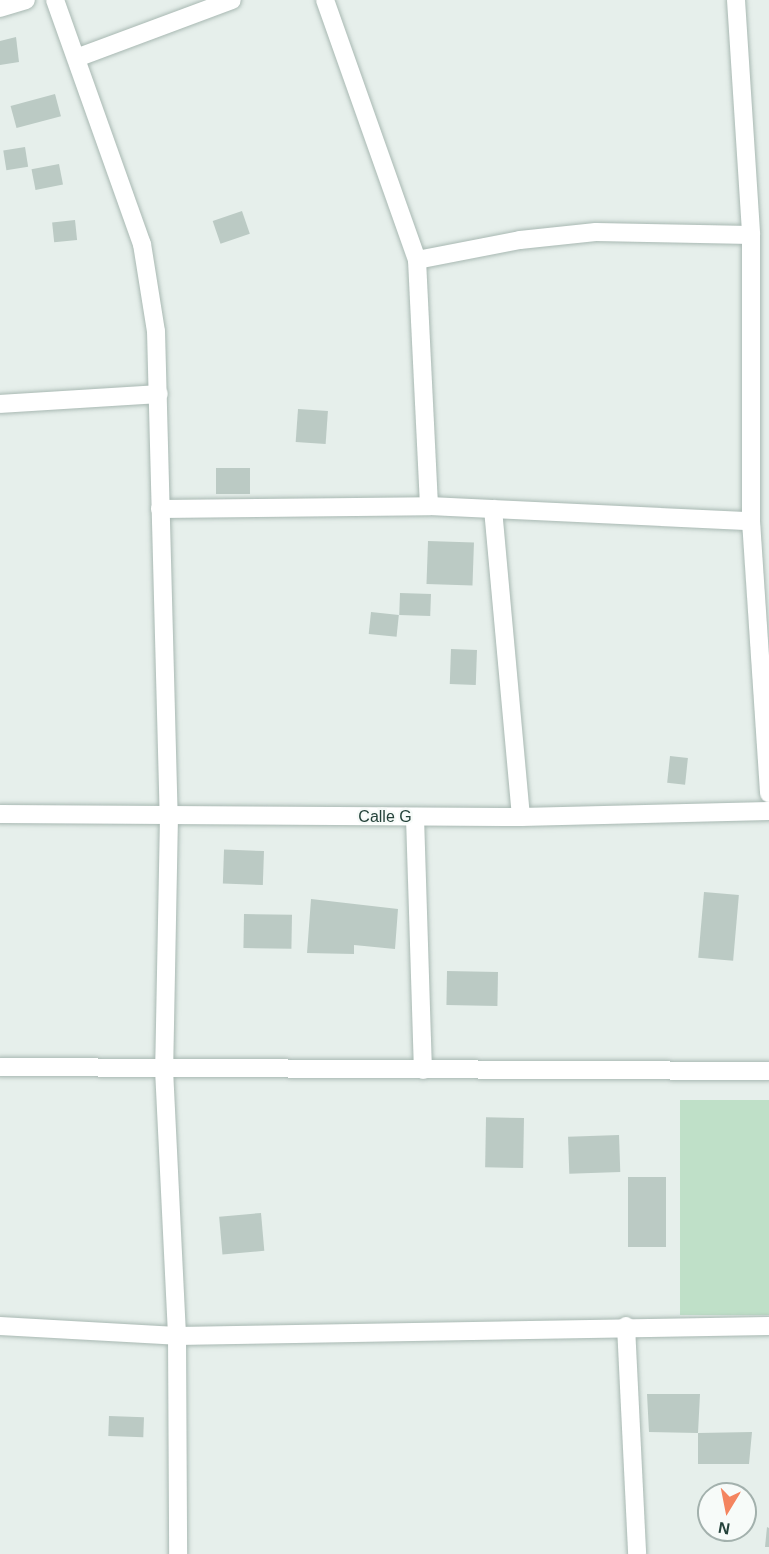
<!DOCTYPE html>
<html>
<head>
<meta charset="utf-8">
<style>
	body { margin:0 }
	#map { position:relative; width:769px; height:1554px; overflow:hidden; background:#e6efeb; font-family:Helvetica,sans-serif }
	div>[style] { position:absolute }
	.green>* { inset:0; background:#bfe0c8; transform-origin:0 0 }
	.building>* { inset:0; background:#bbcac4; transform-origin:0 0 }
	.roads { filter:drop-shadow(0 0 2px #a8b8b2) drop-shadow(0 0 2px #a8b8b2) }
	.minor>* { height:18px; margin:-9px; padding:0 9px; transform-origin:9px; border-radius:9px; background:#fff }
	span { translate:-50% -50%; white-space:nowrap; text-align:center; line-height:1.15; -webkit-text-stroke:4.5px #f7fbf9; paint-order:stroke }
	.street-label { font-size:16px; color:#24423a }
	.north { position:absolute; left:697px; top:1482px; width:60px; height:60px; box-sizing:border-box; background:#f7fbf9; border:2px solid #a3b1ad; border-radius:50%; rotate:190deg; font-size:16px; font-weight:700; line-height:24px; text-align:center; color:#24423a }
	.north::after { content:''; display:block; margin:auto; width:21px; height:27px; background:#f4845f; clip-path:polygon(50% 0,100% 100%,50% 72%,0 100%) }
</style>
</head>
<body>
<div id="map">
	<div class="green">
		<i style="left:680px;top:1100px;width:89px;height:215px"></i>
	</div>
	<div class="building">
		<i style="clip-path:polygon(16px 37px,19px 62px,0 65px,0 41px)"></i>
		<i style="left:55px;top:94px;width:23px;height:46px;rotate:75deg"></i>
		<i style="left:25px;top:147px;width:20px;height:22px;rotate:81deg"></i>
		<i style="left:59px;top:164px;width:21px;height:28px;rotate:79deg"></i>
		<i style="left:242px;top:211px;width:24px;height:31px;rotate:71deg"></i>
		<i style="left:75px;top:220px;width:20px;height:23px;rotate:84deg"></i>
		<i style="left:298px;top:409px;width:30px;height:33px;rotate:4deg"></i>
		<i style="left:216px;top:468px;width:34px;height:26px"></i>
		<i style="left:428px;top:541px;width:46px;height:43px;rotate:2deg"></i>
		<i style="left:400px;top:593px;width:31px;height:22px;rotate:2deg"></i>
		<i style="left:371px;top:612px;width:28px;height:22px;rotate:6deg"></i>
		<i style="left:451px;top:649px;width:26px;height:35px;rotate:2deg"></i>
		<i style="left:670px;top:756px;width:18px;height:27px;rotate:6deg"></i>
		<i style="left:264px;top:851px;width:34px;height:40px;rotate:92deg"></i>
		<i style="left:704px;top:892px;width:35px;height:66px;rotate:5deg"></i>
		<i style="clip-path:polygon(311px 899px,398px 909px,395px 949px,354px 945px,354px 954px,307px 953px)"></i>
		<i style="left:244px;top:914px;width:48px;height:34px;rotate:1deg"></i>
		<i style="left:447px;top:971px;width:51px;height:34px;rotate:1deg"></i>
		<i style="left:524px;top:1118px;width:50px;height:38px;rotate:91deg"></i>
		<i style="left:619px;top:1135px;width:37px;height:51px;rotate:88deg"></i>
		<i style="left:628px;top:1177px;width:38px;height:70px"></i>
		<i style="left:261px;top:1213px;width:38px;height:42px;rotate:85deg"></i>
		<i style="clip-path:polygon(647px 1394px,700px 1394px,698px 1433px,752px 1432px,749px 1464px,698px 1464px,698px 1433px,649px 1432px)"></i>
		<i style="left:109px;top:1416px;width:35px;height:20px;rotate:2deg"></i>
		<i style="clip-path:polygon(767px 1527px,769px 1528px,769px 1547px,765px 1547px)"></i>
	</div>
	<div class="roads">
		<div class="minor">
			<i style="left:55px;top:0;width:259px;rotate:70.4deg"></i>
			<i style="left:142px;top:244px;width:88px;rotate:80.9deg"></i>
			<i style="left:156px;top:331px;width:485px;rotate:88.5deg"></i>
			<i style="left:169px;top:816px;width:253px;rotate:91.1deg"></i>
			<i style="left:164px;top:1069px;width:267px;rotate:87.2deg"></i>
			<i style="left:177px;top:1336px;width:218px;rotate:89.7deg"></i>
			<i style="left:325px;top:0;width:276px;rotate:70.5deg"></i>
			<i style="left:417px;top:260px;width:246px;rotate:87.2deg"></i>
			<i style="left:736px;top:0;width:235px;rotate:86.3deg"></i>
			<i style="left:751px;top:235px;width:286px;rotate:90deg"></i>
			<i style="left:751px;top:521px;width:273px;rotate:86.2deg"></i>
			<i style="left:0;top:8px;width:27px;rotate:-17deg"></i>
			<i style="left:79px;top:57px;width:163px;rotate:-20.4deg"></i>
			<i style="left:417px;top:260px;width:105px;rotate:-11deg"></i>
			<i style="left:520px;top:240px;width:76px;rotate:-6deg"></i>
			<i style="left:596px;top:232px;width:155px;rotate:1.1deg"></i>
			<i style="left:0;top:404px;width:159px;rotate:-3.6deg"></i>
			<i style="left:160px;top:509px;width:269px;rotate:-0.6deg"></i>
			<i style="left:429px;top:506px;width:322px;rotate:2.7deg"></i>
			<i style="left:493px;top:509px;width:309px;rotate:84.8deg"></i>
			<i style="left:0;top:814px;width:521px;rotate:0.33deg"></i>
			<i style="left:521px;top:817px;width:248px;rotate:-1.4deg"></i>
			<i style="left:415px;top:817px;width:253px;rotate:88.2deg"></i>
			<i style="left:0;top:1067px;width:769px;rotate:0.3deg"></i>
			<i style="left:0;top:1326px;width:177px;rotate:3.2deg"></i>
			<i style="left:177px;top:1336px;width:592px;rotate:-0.97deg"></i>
			<i style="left:626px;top:1326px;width:228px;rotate:87.2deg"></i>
		</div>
	</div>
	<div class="street-label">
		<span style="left:385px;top:817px">Calle G</span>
	</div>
	<div class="north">N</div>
</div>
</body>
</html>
